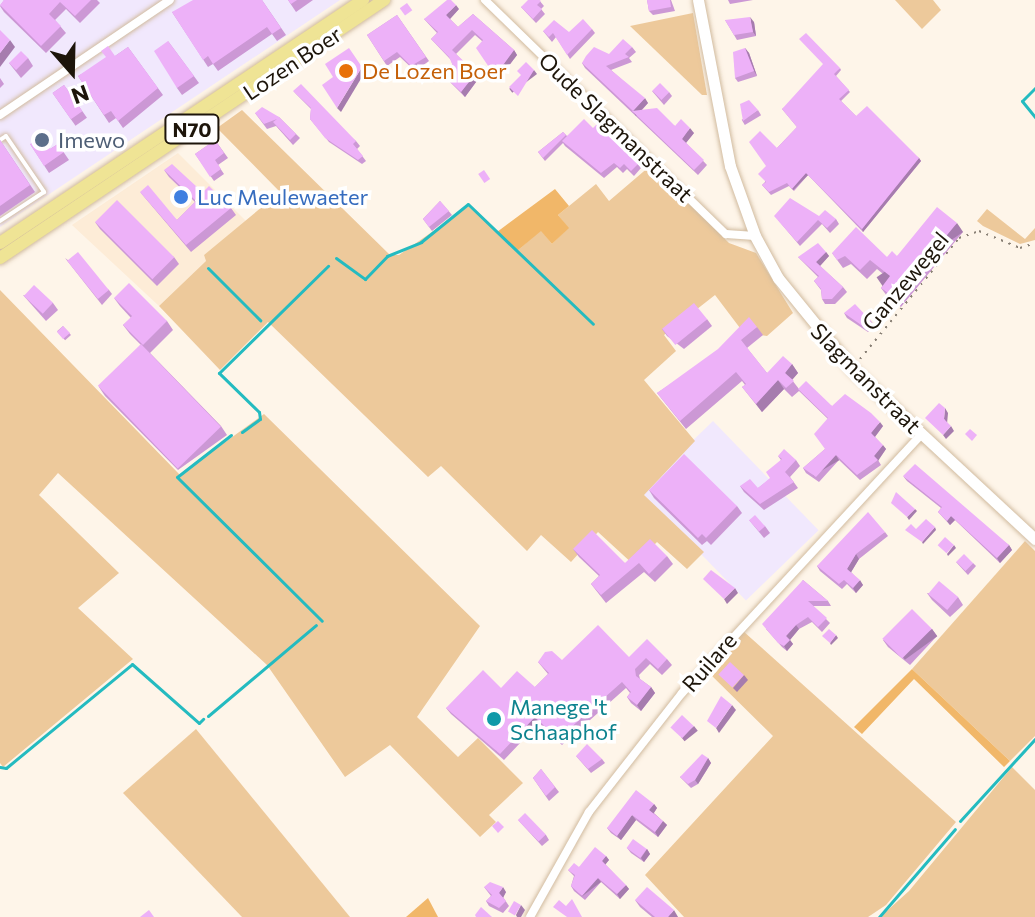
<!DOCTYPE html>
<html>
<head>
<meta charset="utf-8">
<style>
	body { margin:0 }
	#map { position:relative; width:1035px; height:917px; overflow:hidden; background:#fef5e9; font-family:Commissioner,sans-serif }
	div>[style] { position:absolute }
	.built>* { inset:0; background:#fdecd7 }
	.industrial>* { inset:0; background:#f1e8fd; transform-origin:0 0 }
	.green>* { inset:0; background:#edc99b }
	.forest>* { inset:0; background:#f1b769 }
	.stream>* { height:3px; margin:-1.5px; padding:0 1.5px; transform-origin:1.5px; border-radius:1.5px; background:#24bbc0 }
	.path>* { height:2px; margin-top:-1px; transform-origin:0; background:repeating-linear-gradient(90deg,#898075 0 2px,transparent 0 8px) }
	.roads { filter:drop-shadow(0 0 2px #d1bb9f) drop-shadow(0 0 2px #d1bb9f) }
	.service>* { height:4px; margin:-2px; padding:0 2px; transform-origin:2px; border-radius:2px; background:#fff }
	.minor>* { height:8px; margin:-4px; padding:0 4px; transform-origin:4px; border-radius:4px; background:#fff }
	.secondary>* { height:11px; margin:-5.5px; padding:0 5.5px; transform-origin:5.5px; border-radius:5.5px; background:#fff }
	.primary>* { height:12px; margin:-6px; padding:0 6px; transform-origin:6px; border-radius:6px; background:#efe495 }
	.wall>* { inset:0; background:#cc98d5; transform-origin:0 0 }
	.shaded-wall>* { inset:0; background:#a67cae; transform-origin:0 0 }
	.building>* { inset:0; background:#edb1f8; transform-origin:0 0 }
	.dots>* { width:22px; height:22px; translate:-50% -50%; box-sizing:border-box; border:4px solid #fff; border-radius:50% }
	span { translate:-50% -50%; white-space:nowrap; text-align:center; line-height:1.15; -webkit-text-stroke:7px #fff; paint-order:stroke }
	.shield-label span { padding:2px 6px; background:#fff; border:2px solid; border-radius:6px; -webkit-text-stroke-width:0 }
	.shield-label { font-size:20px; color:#1d150a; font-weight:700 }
	.street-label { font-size:22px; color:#1d150a }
	.food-label { font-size:22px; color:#c56008 }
	.left { translate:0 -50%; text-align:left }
	.service-label { font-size:22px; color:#4e5e75 }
	.shop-label { font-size:22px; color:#366cbe }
	.culture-label { font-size:22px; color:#0d838f }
	.north { position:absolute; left:32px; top:32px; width:80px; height:80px; -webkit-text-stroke:6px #fff; paint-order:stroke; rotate:160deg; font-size:22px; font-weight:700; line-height:32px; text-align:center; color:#1d150a }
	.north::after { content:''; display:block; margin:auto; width:28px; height:36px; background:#1d150a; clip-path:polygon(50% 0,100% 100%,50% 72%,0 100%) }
</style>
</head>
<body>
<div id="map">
	<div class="built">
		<i style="clip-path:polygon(178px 153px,246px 221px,204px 255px,206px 261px,159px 306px,72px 225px)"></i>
	</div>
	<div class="industrial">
		<i style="clip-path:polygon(0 0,340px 0,0 227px)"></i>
		<i style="left:713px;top:421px;width:152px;height:101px;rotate:46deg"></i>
	</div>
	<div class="green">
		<i style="clip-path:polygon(895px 0,933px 0,941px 10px,922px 29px)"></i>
		<i style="clip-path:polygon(693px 13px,707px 95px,702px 95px,630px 26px)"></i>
		<i style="clip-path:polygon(242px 110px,390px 255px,399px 255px,469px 206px,517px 251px,541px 230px,552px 244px,568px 228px,558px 215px,596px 184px,609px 201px,650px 166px,729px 243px,756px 253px,793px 313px,767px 336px,743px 332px,715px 295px,664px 335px,676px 351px,644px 380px,695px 441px,644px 495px,704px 552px,687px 569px,657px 542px,634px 565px,598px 532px,571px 562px,541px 535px,527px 551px,441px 466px,428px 477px,268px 322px,220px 370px,159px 306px,206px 261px,204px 255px,280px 192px,217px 128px)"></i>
		<i style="clip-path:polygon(987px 209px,1025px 239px,1035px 228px,1035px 240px,1020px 244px,983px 226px,977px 221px)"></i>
		<i style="clip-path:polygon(0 290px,180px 475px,264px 414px,480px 626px,417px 717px,458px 757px,478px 738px,523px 783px,489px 815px,496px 822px,480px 837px,390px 745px,345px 777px,267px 665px,58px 473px,39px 495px,119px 573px,78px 608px,133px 659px,3px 767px,0 763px)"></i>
		<i style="clip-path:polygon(1025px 541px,1035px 551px,1035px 736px,1010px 761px,912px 669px)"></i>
		<i style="clip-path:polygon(743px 631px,956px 822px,886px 905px,868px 917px,684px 917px,645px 875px,773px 736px,708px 672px)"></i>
		<i style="clip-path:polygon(196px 729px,350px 917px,242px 917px,123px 793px)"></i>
		<i style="clip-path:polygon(1012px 767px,1035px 790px,1035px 917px,880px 917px,909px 891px)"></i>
	</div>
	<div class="forest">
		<i style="clip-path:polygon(555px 189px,569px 206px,558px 215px,569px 228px,552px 244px,541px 231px,517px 251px,497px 232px)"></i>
		<i style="clip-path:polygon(912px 669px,1010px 761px,1004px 767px,914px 679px,862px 734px,854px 727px)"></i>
		<i style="clip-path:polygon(428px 898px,438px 917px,406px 917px)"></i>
	</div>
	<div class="stream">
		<i style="left:1035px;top:88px;width:18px;rotate:135deg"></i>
		<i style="left:1022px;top:101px;width:21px;rotate:51deg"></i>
		<i style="left:336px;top:258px;width:36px;rotate:36deg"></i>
		<i style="left:365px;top:279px;width:32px;rotate:-46deg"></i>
		<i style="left:387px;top:256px;width:37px;rotate:-22deg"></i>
		<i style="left:421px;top:242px;width:60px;rotate:-39deg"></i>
		<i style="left:468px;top:204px;width:173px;rotate:43.8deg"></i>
		<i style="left:208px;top:268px;width:74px;rotate:45deg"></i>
		<i style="left:242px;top:432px;width:22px;rotate:-36deg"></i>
		<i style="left:260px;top:419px;width:7px;rotate:-98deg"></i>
		<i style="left:259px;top:412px;width:56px;rotate:-135.7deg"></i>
		<i style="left:219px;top:373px;width:153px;rotate:-44.5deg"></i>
		<i style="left:231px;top:435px;width:68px;rotate:142.1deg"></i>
		<i style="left:177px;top:477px;width:204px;rotate:44.8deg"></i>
		<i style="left:208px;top:716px;width:141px;rotate:-40.1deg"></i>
		<i style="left:0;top:767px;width:6px;rotate:9deg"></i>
		<i style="left:6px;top:768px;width:163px;rotate:-39.5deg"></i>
		<i style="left:132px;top:664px;width:89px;rotate:41.4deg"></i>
		<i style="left:199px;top:723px;width:6px;rotate:-45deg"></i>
		<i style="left:960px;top:821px;width:111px;rotate:-47.6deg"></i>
		<i style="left:879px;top:917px;width:116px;rotate:-49.2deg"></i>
	</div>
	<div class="path">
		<i style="left:860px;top:359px;width:156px;rotate:-50.7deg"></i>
		<i style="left:959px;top:238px;width:21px;rotate:-19deg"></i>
		<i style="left:979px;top:231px;width:44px;rotate:22.5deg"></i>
		<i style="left:1020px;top:248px;width:16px;rotate:-18deg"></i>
	</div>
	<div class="roads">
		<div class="service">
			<i style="left:0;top:140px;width:7px;rotate:-34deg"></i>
			<i style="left:6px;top:136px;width:68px;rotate:55.8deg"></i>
			<i style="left:44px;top:192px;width:53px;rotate:146.6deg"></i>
		</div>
		<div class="minor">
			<i style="left:485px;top:0;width:336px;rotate:44.2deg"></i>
			<i style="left:726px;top:234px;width:29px;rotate:4deg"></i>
			<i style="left:0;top:115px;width:205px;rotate:-34.1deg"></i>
			<i style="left:530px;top:917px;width:120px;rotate:-60.7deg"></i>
			<i style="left:589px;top:812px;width:151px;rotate:-52deg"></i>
			<i style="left:682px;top:693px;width:353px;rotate:-47.2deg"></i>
		</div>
		<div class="secondary">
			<i style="left:698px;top:0;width:169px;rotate:79.1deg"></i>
			<i style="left:730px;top:166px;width:74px;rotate:70.3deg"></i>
			<i style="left:755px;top:236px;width:48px;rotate:61.3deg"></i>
			<i style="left:778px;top:278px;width:117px;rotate:50.9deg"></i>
			<i style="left:852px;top:369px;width:250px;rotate:42.9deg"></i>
		</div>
		<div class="primary">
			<i style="left:0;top:243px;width:437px;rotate:-33.8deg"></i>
			<i style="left:0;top:258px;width:463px;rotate:-33.9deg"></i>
		</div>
	</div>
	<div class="wall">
		<i style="clip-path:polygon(4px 0,97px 0,100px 3px,80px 23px,66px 9px,55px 20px,66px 33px,46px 53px,4px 12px,0 6px)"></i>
		<i style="clip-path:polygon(262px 0,286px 35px,277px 41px,272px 34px,218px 71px,213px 64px,208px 67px,172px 12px)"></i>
		<i style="clip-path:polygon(288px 0,313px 0,296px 12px)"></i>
		<i style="clip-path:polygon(539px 0,544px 6px,541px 9px,545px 14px,536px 23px,521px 7px)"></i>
		<i style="clip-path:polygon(647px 0,671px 0,675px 11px,653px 15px,649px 11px)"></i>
		<i style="clip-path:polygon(728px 0,753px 0,730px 4px)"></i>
		<i style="clip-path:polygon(459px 9px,450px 19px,458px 27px,473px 14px,514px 50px,517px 55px,498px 80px,482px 41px,475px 35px,456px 54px,479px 78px,465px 97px,444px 76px,453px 66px,451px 60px,431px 39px,437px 33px,424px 19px)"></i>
		<i style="clip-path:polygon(397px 15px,429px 61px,415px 71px,400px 57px,387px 66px,367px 35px)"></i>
		<i style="clip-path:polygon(725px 20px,754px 22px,756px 36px,737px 40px)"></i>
		<i style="clip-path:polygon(592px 29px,595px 33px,570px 59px,556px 37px,552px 42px,543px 31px,569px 32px)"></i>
		<i style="clip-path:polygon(168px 41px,199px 83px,182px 95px,177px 88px)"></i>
		<i style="clip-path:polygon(128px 47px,163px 95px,123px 128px,116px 118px,109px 123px,78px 76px,115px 56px)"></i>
		<i style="clip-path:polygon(632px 47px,636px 52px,629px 58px,632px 62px,611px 70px,648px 103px,642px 110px,675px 126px,694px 133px,686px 143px,707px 165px,698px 175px,585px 68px,582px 63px)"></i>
		<i style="clip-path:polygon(745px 48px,749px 53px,757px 76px,738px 82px,735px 78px)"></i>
		<i style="clip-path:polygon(28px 58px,33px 66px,21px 78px,9px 63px)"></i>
		<i style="clip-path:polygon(840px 68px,841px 70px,836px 76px,850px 92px,841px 101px,856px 116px,919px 158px,921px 161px,863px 232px,808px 175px,794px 191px,789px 186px,771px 195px,762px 185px,765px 182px,766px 166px,777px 148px,797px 127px,782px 109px)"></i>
		<i style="clip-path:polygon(0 78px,4px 84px,0 88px)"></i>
		<i style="left:64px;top:85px;width:40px;height:14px;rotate:55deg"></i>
		<i style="clip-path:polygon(293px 91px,356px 141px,360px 146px,357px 149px,366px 161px,362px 164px,329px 142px,310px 119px,311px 109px)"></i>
		<i style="clip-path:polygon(652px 91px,669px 92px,672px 96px,664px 105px)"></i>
		<i style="left:758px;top:110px;width:6px;height:19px;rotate:59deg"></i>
		<i style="clip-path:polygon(255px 113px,279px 117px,300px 138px,293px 145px,276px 126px,267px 129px)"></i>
		<i style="clip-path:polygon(593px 128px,638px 164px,641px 168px,634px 176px,627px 169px,623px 173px,617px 167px,604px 178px,565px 146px,563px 143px,545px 161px,538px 152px,563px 132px,567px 136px)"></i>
		<i style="clip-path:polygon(0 140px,35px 192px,0 216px)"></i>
		<i style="clip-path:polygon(215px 140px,228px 158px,218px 165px,224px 174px,214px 181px,195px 154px)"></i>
		<i style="clip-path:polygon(30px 144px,50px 149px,58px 144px,69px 160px,49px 173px)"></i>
		<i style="clip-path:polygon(164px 170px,197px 187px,231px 208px,236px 215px,191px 252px,140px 192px,177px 220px,195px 202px,169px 177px)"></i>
		<i style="clip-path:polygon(440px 201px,452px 215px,432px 231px,423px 219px)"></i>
		<i style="clip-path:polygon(819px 216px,836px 219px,839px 224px,830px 233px,822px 224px,800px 246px,778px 220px)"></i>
		<i style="clip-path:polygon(95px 222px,174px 257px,179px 264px,157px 286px,100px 229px)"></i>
		<i style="clip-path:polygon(963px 232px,901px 307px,887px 296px,881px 288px,888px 278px,877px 269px,867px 279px,851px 264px,843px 268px,832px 253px,887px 257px,897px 256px)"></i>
		<i style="clip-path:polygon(826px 252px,829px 256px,820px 266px,843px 287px,847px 292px,835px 304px,825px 304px,822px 299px,821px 290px,814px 281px,818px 277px,798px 257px)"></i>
		<i style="clip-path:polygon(65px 258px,109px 290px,112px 294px,102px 305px)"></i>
		<i style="clip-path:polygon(23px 295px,53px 303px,58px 310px,46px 321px)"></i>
		<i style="clip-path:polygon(114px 298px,167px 321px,173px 330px,150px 353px,221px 426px,227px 435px,178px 470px,105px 396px,99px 387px,141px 345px,130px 334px,123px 325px,131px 318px,120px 306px)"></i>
		<i style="clip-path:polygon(844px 313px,871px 321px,875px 326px,868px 332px,847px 318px)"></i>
		<i style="clip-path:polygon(707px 319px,712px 326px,684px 349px,667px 336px,662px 329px)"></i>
		<i style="left:63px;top:326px;width:12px;height:8px;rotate:48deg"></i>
		<i style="clip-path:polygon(757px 327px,763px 335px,747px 348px,767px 373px,792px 364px,798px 373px,792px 380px,799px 389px,832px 406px,883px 426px,875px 437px,886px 449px,878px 460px,881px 465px,860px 480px,839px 460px,819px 482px,806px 473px,803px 468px,825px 449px,828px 419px,799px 391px,792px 397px,784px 389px,762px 412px,742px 387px,745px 385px,742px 381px,686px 429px,657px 393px)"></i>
		<i style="clip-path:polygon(778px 456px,796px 460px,800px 466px,790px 477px,798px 488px,764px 510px,744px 492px,740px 486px,758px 488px,770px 479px,781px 460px)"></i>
		<i style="clip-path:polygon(903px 476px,1009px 545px,1012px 550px,1000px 563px,955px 520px,950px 525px,938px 512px,941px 508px,907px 481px)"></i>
		<i style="clip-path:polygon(649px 490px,737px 506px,742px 513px,711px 545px,707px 541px,702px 545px,654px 498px)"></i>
		<i style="clip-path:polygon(749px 520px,765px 526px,770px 533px,764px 538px)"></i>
		<i style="clip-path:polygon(885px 532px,888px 536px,859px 559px,851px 572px,863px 585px,856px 593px,847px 584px,842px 589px,820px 571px,817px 566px)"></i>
		<i style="clip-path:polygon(573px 549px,625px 563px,667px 556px,673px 564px,655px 582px,644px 572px,606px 603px,591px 584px,599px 576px,579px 557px)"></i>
		<i style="clip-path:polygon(956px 562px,973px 563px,976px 566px,968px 575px)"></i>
		<i style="clip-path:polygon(803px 580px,828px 601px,831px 606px,813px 606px,830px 623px,822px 632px,812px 622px,799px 629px,790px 640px,793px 644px,787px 651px,782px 647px,766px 629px)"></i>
		<i style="clip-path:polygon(927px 593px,958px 597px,963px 605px,950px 617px,932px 600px)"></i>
		<i style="clip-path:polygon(932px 629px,937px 636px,910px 665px,888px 647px,883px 640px)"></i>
		<i style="clip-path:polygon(629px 657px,667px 659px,672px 665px,662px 675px,650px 664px,639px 675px,640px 679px,651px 687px,655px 693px,641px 711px,631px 703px,627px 697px,630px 693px,626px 688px,562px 745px,539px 723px,504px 760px,451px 714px,446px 708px,501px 688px,535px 687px,548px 674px,538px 662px)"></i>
		<i style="clip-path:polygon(576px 756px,602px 759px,605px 763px,591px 773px)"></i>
		<i style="clip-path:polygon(708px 758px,711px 763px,698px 784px,691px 788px,680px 777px)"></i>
		<i style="clip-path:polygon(541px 769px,559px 792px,549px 801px,533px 778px)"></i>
		<i style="clip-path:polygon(654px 804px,657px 808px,654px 813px,667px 825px,658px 837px,636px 820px,621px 840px,611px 833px,607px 828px)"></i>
		<i style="clip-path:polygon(518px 820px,546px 835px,549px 840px,542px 846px)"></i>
		<i style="clip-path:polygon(627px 848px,647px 849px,650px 854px,644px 862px,631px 853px)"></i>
		<i style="clip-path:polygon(606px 856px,609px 860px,605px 864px,629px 889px,620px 899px,601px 882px,585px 900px,574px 891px,571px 886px,574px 876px,568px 870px,579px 867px)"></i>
		<i style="clip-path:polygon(484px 887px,506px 892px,503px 897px,509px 906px,503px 913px,489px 906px,486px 901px,491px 896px)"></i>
		<i style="clip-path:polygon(635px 900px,678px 917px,652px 917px,640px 907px)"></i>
	</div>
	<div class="shaded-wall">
		<i style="clip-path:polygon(456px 5px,459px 9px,449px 20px,446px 15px)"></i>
		<i style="clip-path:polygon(750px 17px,754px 22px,756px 36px,753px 32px)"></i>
		<i style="clip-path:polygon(10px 40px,15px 47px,0 67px,0 53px)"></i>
		<i style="clip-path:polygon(745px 48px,749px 53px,757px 76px,754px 71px)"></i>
		<i style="clip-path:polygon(514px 50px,517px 55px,498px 80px,495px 76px)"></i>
		<i style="clip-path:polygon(362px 67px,365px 72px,341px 112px,337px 108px)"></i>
		<i style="left:534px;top:70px;width:5px;height:31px;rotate:53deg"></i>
		<i style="clip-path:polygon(476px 73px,479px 78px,465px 97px,461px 92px)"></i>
		<i style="clip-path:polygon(645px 98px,648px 103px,636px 116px,633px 111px)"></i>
		<i style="clip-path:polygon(690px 128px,694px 133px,685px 144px,682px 139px)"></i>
		<i style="clip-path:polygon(919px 158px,921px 161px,863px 232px,862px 229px)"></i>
		<i style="left:806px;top:173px;width:3px;height:21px;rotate:45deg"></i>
		<i style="left:957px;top:223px;width:11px;height:97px;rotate:56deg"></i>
		<i style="clip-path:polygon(826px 252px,829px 256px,819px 267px,816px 262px)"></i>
		<i style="clip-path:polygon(792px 364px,798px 373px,791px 381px,785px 373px)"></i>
		<i style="clip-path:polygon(778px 380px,784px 389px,762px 412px,756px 404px)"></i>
		<i style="clip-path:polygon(945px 408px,948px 413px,947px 424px,944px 419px)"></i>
		<i style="clip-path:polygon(880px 422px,883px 426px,874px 438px,871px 433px)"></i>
		<i style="clip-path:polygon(951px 426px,954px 431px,946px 439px,943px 435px)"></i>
		<i style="clip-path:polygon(883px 445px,886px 449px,878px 461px,874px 456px)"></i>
		<i style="left:836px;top:455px;width:6px;height:30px;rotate:59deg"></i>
		<i style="clip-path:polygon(915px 509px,917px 511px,909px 520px,907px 517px)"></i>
		<i style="clip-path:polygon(951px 516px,955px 520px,950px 525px,947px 521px)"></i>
		<i style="clip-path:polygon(935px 527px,936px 530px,923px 544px,922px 542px)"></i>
		<i style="clip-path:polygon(954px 545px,956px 548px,948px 556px,947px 554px)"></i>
		<i style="clip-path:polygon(1009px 545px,1012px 550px,1000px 563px,997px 558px)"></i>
		<i style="clip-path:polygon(856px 554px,859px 559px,850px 574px,847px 569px)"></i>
		<i style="clip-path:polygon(860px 580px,863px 585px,856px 593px,853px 588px)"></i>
		<i style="clip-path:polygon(735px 588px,738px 593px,727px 604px,724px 599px)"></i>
		<i style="clip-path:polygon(796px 625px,799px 629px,789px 641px,786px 636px)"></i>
		<i style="left:932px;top:629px;width:9px;height:40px;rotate:54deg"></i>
		<i style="clip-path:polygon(836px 635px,838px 638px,831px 645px,830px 643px)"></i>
		<i style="clip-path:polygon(790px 640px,793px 644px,787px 651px,784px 646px)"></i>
		<i style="clip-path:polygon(744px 675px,748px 680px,737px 692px,733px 688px)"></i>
		<i style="clip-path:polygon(651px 687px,655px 693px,641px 711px,637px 705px)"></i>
		<i style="clip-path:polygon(732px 705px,736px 710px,719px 733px,716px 728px)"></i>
		<i style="left:535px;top:717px;width:7px;height:51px;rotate:56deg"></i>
		<i style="left:694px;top:726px;width:6px;height:17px;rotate:51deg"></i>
		<i style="clip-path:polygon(708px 758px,711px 763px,698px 784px,695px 780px)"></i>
		<i style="clip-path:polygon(654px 804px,657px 808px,653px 814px,649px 810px)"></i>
		<i style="clip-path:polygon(632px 815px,636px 820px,621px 840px,617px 836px)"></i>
		<i style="clip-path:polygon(663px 821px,667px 825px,658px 837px,655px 832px)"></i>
		<i style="clip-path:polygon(647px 849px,650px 854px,644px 862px,641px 858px)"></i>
		<i style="clip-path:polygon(606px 856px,609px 860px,605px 865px,602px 861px)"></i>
		<i style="left:598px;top:878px;width:5px;height:24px;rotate:53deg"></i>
		<i style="clip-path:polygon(626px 885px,629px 889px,620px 899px,617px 894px)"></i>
		<i style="clip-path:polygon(503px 887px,506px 892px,503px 898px,499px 893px)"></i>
		<i style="clip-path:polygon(521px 905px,525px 910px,521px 917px,517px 917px,516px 915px)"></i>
		<i style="clip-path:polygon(674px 910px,678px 917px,668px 917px)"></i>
	</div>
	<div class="building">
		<i style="clip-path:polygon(4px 0,91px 0,75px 16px,60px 2px,49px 14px,61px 26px,41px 46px,0 5px)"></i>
		<i style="clip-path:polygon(193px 0,262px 0,281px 28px,272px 34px,267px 27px,213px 64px,208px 56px,203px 60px,172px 12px)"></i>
		<i style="clip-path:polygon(288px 0,297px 0,291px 4px)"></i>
		<i style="clip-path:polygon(447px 0,451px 0,456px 5px,446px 15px,458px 27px,473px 14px,514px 50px,495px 76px,476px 48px,483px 40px,472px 30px,452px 50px,476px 73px,461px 92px,444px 76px,453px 66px,449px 57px,431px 39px,438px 32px,424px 19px)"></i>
		<i style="clip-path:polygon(528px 0,539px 0,541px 1px,537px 5px,542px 9px,533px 19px,521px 7px)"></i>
		<i style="clip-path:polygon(647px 0,670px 0,671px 7px,649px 11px)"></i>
		<i style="left:407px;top:3px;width:9px;height:9px;rotate:54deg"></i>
		<i style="clip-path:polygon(397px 15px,426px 57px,411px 66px,397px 52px,384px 61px,367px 35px)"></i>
		<i style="clip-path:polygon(750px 17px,753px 32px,734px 35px,725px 20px)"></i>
		<i style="clip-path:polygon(583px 19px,592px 29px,567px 55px,553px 33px,549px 37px,543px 31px,554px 20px,569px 32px)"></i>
		<i style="clip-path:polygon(0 30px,10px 40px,0 53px)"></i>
		<i style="clip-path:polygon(806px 33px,840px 68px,834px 74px,849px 90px,839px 99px,856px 116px,867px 106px,919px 158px,862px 229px,806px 173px,792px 189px,787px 183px,769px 192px,762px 185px,766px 182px,758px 174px,766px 166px,749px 142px,760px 131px,777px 148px,797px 127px,782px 109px,823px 64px,799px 39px)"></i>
		<i style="clip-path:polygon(623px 39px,632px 47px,625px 54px,629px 57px,606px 66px,645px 98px,633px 111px,582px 63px,586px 56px,594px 47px,609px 54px)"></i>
		<i style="clip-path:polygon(168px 41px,194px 76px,177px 88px,154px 51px)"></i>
		<i style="clip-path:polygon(108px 46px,115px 56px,128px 47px,158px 88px,118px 121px,111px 111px,104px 115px,78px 76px,106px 57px,101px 51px)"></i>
		<i style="clip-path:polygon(349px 48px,362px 67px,337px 108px,322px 85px,333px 77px,325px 64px)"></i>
		<i style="clip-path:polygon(745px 48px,754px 71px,735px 78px,733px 52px)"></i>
		<i style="left:21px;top:51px;width:10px;height:17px;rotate:45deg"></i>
		<i style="clip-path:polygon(526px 62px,534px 70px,518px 96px,509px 87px,521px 75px,517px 71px)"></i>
		<i style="left:660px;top:83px;width:13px;height:11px;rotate:45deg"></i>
		<i style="clip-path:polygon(301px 84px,356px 141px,353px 144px,363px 156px,358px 160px,325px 138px,310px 119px,311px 108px,293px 91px)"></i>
		<i style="left:64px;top:85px;width:32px;height:14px;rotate:55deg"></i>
		<i style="clip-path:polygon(749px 100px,758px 110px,743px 121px,740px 104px)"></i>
		<i style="clip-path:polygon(262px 107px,279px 117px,296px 134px,290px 140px,273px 122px,277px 119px,264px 124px,255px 113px)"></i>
		<i style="clip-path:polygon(657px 108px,675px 126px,681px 119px,690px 128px,682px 139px,704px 160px,694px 170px,632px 111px)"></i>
		<i style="clip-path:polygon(584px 119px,593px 128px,597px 124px,638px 164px,631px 171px,624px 164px,620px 168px,614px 163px,601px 173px,562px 141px)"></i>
		<i style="clip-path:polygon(563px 132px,566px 135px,543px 158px,538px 152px)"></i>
		<i style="clip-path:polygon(41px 137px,50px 149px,58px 144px,64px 152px,44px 166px,30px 144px)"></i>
		<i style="clip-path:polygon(0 140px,30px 185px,0 206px)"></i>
		<i style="clip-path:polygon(215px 140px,224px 153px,215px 160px,221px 169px,210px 177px,195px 154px)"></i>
		<i style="clip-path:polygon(172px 164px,197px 187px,204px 191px,209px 186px,231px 208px,186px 245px,140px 192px,148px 185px,177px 220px,196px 201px,164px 170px)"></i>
		<i style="left:484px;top:170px;width:11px;height:7px;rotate:56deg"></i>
		<i style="clip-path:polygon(790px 198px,819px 216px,825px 210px,836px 219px,827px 228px,818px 220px,797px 242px,774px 216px)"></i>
		<i style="left:117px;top:200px;width:81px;height:31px;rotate:45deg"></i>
		<i style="clip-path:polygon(440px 201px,449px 211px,429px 227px,423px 219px)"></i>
		<i style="clip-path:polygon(937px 207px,957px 223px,895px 298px,881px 288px,890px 276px,870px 260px,860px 270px,845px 256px,837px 260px,832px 253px,856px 227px,887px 257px,892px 251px,897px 256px)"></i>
		<i style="clip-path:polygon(818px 243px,826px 252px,816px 262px,843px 287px,832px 299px,822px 299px,821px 289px,814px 281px,819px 276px,798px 257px)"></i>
		<i style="left:78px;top:252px;width:49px;height:14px;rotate:51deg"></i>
		<i style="clip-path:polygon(129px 283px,167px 321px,143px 345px,123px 325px,132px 316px,114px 298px)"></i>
		<i style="left:34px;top:285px;width:26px;height:15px;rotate:43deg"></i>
		<i style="left:694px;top:303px;width:21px;height:41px;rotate:51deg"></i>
		<i style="clip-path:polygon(855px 304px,871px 321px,864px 327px,844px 313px)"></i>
		<i style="clip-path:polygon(749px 317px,757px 327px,741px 340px,767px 373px,783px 356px,792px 364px,785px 373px,794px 381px,786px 388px,778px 380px,756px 404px,742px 387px,746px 384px,736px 372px,680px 421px,657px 393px,718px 349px)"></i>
		<i style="clip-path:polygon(63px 326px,70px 333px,63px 339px,57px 332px)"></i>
		<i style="left:141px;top:344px;width:115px;height:60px;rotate:46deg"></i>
		<i style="clip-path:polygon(806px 381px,832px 406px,845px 394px,871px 413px,880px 422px,871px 433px,883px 445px,874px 456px,878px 460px,857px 475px,836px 455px,816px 477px,803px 468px,825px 449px,814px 434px,828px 418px,798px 389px)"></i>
		<i style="clip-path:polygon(939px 403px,945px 408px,944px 419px,951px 426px,943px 435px,925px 418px)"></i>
		<i style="clip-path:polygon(970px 429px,977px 435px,972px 441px,965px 434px)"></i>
		<i style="clip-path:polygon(784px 449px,796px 460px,785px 472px,794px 482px,760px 504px,740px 486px,750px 479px,758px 488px,770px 478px,766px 472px,782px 459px,778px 456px)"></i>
		<i style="clip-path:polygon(684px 454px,737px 506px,706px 538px,702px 534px,698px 538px,649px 490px)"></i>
		<i style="clip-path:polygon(915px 464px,1009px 545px,997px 558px,951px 516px,947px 521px,938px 512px,942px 507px,903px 476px)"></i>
		<i style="clip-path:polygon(896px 492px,915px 509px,907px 517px,891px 503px)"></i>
		<i style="clip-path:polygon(868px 512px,885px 532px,856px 554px,847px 569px,860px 580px,853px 588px,844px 580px,839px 584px,817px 566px)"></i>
		<i style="left:755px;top:515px;width:15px;height:8px;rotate:48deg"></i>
		<i style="clip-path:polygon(926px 519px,935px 527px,922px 542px,905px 530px,911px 524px,916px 529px)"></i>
		<i style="clip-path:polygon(592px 530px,625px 563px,650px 539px,667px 556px,649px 574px,639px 563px,601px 595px,591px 584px,600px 575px,573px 549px)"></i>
		<i style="left:945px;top:537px;width:12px;height:11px;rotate:42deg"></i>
		<i style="left:964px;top:554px;width:13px;height:11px;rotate:45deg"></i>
		<i style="clip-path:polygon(711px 570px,735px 588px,724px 599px,703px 579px)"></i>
		<i style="clip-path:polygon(803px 580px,828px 601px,808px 601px,827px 618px,818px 627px,808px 617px,796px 625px,786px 636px,790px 640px,784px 646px,778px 643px,762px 624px)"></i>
		<i style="left:939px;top:581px;width:25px;height:17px;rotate:40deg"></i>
		<i style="left:912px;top:609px;width:28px;height:42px;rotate:45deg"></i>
		<i style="clip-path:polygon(598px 625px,629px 657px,647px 639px,667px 659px,658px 669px,646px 658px,635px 669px,636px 676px,651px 687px,637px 705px,627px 697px,631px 692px,622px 682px,558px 739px,535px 717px,500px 754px,446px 708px,483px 670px,501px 688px,517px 671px,535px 687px,549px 673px,538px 662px,545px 652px,552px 651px,562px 660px)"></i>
		<i style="clip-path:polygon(829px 629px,836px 635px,830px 643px,822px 636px)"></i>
		<i style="left:730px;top:662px;width:19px;height:17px;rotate:43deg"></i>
		<i style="clip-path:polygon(721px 696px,732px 705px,716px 728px,707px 721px)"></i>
		<i style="left:682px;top:715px;width:16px;height:17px;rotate:43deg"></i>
		<i style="clip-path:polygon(587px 744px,602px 759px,588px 769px,576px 756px)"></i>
		<i style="clip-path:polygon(702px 754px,708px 758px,695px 780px,688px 784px,680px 777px)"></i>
		<i style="clip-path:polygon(541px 769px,555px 787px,546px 796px,533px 778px)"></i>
		<i style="clip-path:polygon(636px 790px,654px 804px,649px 810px,663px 821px,655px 832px,632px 815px,617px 836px,607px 828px)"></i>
		<i style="left:525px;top:813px;width:30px;height:10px;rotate:46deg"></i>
		<i style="clip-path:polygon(498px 821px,504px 827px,498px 833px,492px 826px)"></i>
		<i style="left:633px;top:839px;width:17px;height:11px;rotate:36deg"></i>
		<i style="clip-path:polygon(595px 847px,606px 856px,602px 861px,626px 885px,617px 894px,598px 878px,582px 896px,571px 886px,575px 875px,568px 870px,574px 863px,579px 867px)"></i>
		<i style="clip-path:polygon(490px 882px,503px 887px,499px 893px,506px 901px,499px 908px,486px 901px,492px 895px,484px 887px)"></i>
		<i style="clip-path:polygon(647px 887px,674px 910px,668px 917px,655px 917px,635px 900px)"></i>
		<i style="clip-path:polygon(572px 899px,582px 917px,567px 917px,553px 907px,559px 900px,566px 906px)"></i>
		<i style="left:514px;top:901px;width:8px;height:12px;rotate:30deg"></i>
		<i style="clip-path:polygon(481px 907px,492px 917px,476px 917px,475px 915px)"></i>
		<i style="clip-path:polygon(149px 910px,154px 917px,140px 917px)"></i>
	</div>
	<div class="dots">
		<i style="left:346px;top:71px;background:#e8710a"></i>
		<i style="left:42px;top:140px;background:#5c6f8a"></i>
		<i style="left:181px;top:197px;background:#3f7fe0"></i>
		<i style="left:494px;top:719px;background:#0f9aa8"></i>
	</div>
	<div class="shield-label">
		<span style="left:192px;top:129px">N70</span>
	</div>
	<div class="street-label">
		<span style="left:292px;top:63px;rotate:-34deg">Lozen Boer</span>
		<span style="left:616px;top:127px;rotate:44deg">Oude Slagmanstraat</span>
		<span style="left:905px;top:281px;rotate:-50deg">Ganzewegel</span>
		<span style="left:866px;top:378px;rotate:45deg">Slagmanstraat</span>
		<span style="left:709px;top:662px;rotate:-49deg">Ruilare</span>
	</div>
	<div class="food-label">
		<span class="left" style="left:362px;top:71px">De Lozen Boer</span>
	</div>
	<div class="service-label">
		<span class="left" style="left:58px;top:140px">Imewo</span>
	</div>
	<div class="shop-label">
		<span class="left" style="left:197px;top:197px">Luc Meulewaeter</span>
	</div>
	<div class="culture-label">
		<span class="left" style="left:510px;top:719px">Manege 't<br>Schaaphof</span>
	</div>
	<div class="north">N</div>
</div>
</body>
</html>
